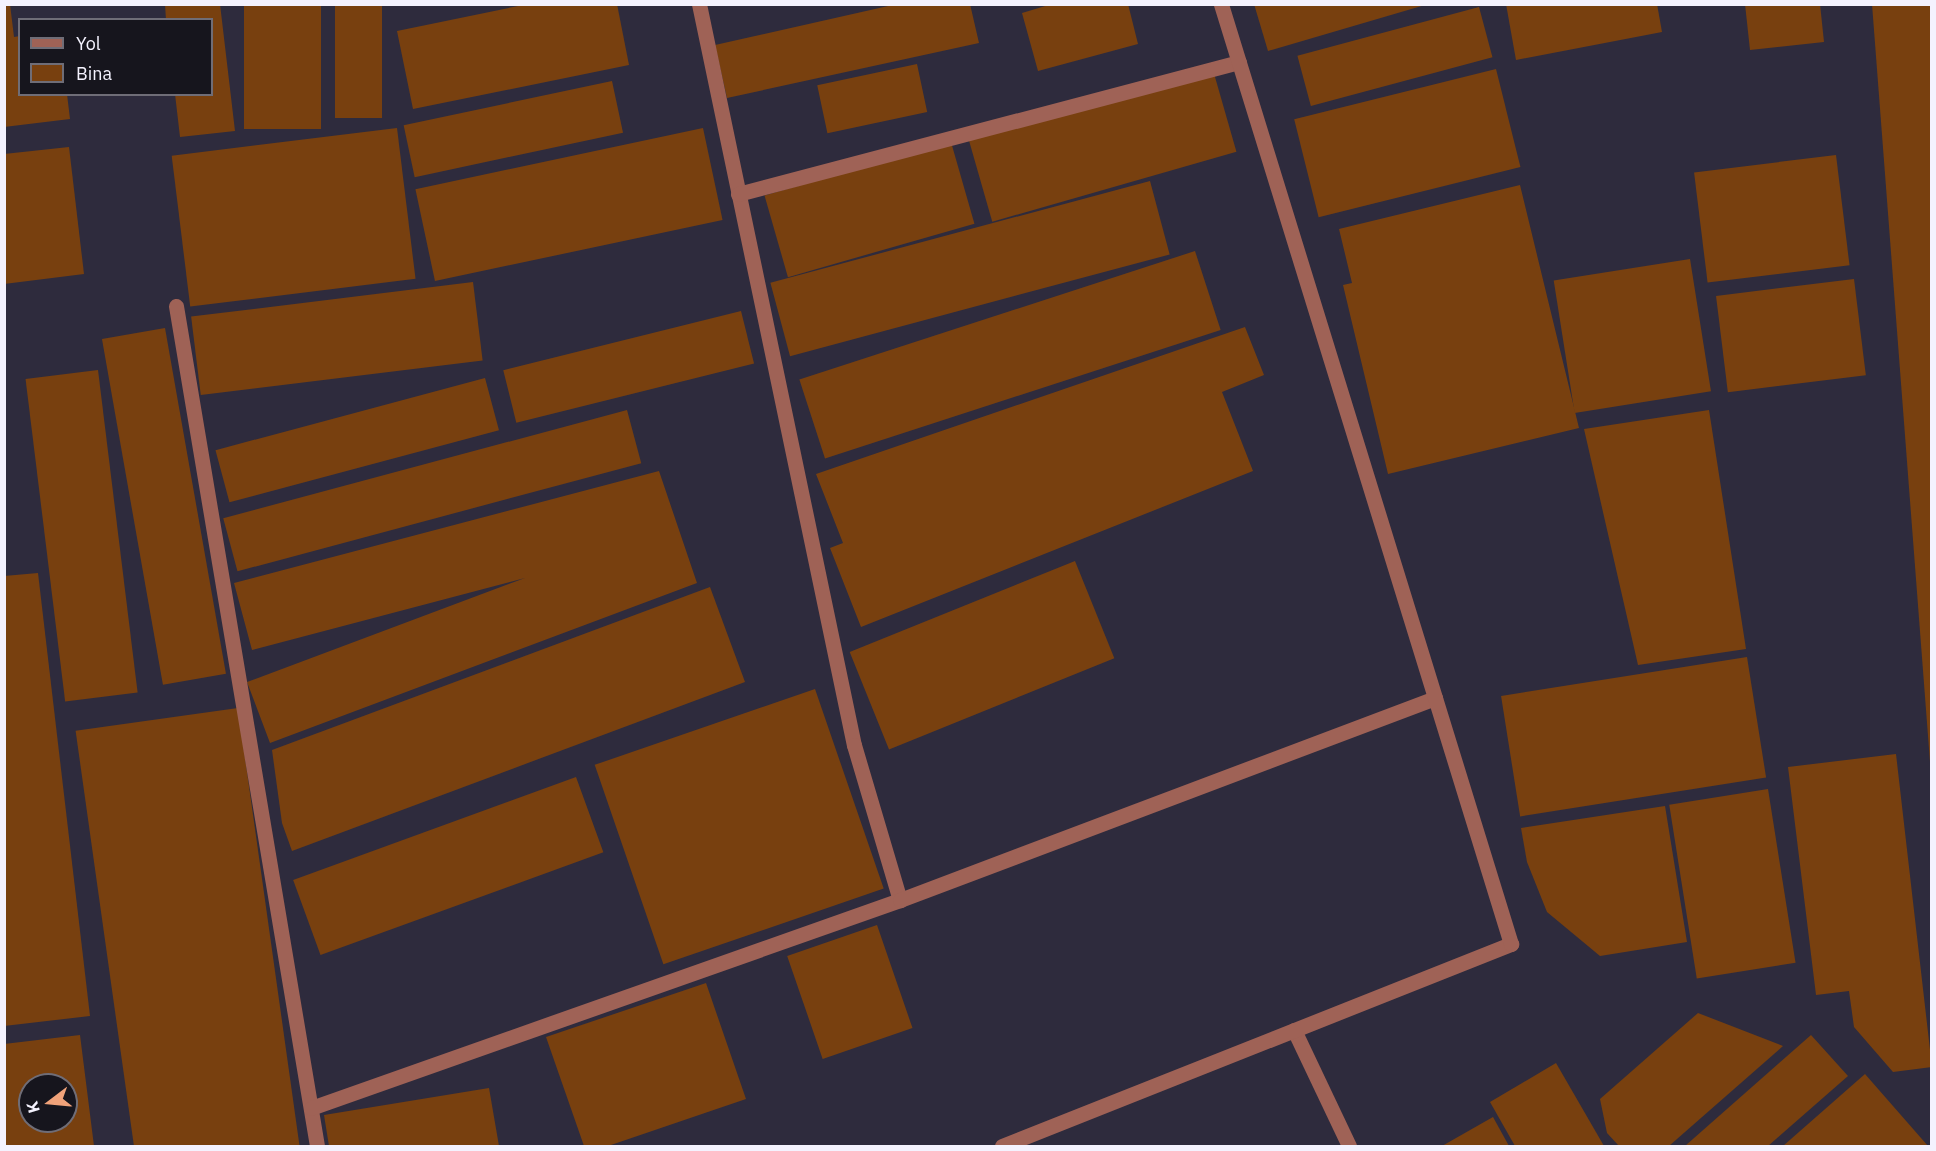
<!DOCTYPE html>
<html>
<head>
<meta charset="utf-8">
<style>
	body { margin:0 }
	#map { position:relative; width:1936px; height:1151px; overflow:hidden; background:#2e2b3d; font-family:"IBM Plex Sans",sans-serif }
	div>[style] { position:absolute }
	.building>* { inset:0; background:#78400f; transform-origin:0 0 }
	.minor>* { height:15px; margin:-7.5px; padding:0 7.5px; transform-origin:7.5px; border-radius:7.5px; background:#9f6256 }
	span { translate:-50% -50%; white-space:nowrap; text-align:center; line-height:1.15; -webkit-text-stroke:4.5px #16151d; paint-order:stroke }
	.frame { position:absolute; inset:0; border:6px solid #f4f2fe; pointer-events:none }
	.legend { position:absolute; left:18px; top:18px; width:195px; height:78px; box-sizing:border-box; background:#16151d; border:2px solid #6f6d77; margin:0; padding:8px 10px; list-style:none; font-size:18px; color:#f4f2fe }
	.legend li { display:flex; align-items:center; gap:12px; height:30px }
	.legend b { width:30px; border:2px solid #6f6d77 }
	.north { position:absolute; left:18px; top:1073px; width:60px; height:60px; box-sizing:border-box; background:#16151d; border:2px solid #6f6d77; border-radius:50%; rotate:254deg; font-size:16px; font-weight:700; line-height:24px; text-align:center; color:#f4f2fe }
	.north::after { content:''; display:block; margin:auto; width:21px; height:27px; background:#f0a27a; clip-path:polygon(50% 0,100% 100%,50% 72%,0 100%) }
</style>
</head>
<body>
<div id="map">
	<div class="building">
		<i style="clip-path:polygon(4px 4px,10px 4px,14px 37px,20px 36px,20px 94px,67px 94px,70px 119px,4px 127px)"></i>
		<i style="clip-path:polygon(165px 4px,220px 4px,235px 131px,180px 137px,175px 94px,212px 94px,212px 20px,166px 20px)"></i>
		<i style="left:335px;top:4px;width:47px;height:114px"></i>
		<i style="clip-path:polygon(528px 4px,617px 4px,629px 65px,413px 109px,397px 31px)"></i>
		<i style="clip-path:polygon(897px 4px,970px 4px,979px 43px,727px 98px,715px 45px)"></i>
		<i style="clip-path:polygon(1052px 4px,1128px 4px,1138px 44px,1038px 71px,1022px 13px)"></i>
		<i style="clip-path:polygon(1254px 4px,1425px 4px,1425px 5px,1268px 51px)"></i>
		<i style="clip-path:polygon(1506px 4px,1657px 4px,1662px 32px,1516px 60px)"></i>
		<i style="clip-path:polygon(1745px 4px,1820px 4px,1824px 42px,1750px 50px)"></i>
		<i style="clip-path:polygon(1872px 4px,1932px 4px,1932px 761px,1930px 762px)"></i>
		<i style="left:244px;top:5px;width:77px;height:124px"></i>
		<i style="left:1479px;top:7px;width:52px;height:188px;rotate:75deg"></i>
		<i style="left:917px;top:64px;width:49px;height:102px;rotate:78deg"></i>
		<i style="left:1496px;top:69px;width:101px;height:208px;rotate:76deg"></i>
		<i style="left:1213px;top:70px;width:85px;height:254px;rotate:74deg"></i>
		<i style="left:612px;top:81px;width:53px;height:213px;rotate:78deg"></i>
		<i style="left:397px;top:128px;width:152px;height:227px;rotate:83deg"></i>
		<i style="left:703px;top:128px;width:94px;height:294px;rotate:78deg"></i>
		<i style="left:951px;top:142px;width:85px;height:194px;rotate:74deg"></i>
		<i style="clip-path:polygon(69px 147px,84px 274px,4px 284px,4px 154px)"></i>
		<i style="left:1836px;top:155px;width:111px;height:143px;rotate:83deg"></i>
		<i style="left:1150px;top:181px;width:76px;height:393px;rotate:75deg"></i>
		<i style="clip-path:polygon(1520px 185px,1579px 428px,1388px 474px,1343px 285px,1352px 283px,1339px 229px)"></i>
		<i style="left:1195px;top:251px;width:83px;height:416px;rotate:72deg"></i>
		<i style="left:1690px;top:259px;width:134px;height:138px;rotate:81deg"></i>
		<i style="left:1854px;top:279px;width:97px;height:139px;rotate:83deg"></i>
		<i style="left:473px;top:282px;width:79px;height:284px;rotate:83deg"></i>
		<i style="left:741px;top:311px;width:54px;height:245px;rotate:76deg"></i>
		<i style="clip-path:polygon(1245px 327px,1264px 375px,1222px 392px,1253px 471px,861px 627px,830px 548px,843px 543px,816px 474px)"></i>
		<i style="left:165px;top:328px;width:351px;height:64px;rotate:80deg"></i>
		<i style="left:98px;top:370px;width:325px;height:73px;rotate:83deg"></i>
		<i style="left:485px;top:378px;width:54px;height:279px;rotate:75deg"></i>
		<i style="left:627px;top:410px;width:55px;height:418px;rotate:75deg"></i>
		<i style="clip-path:polygon(1709px 410px,1746px 649px,1638px 665px,1584px 429px)"></i>
		<i style="clip-path:polygon(659px 471px,697px 583px,270px 743px,247px 682px,525px 578px,252px 650px,234px 583px)"></i>
		<i style="left:1075px;top:561px;width:105px;height:243px;rotate:68deg"></i>
		<i style="clip-path:polygon(38px 573px,90px 1016px,4px 1026px,4px 576px)"></i>
		<i style="clip-path:polygon(710px 587px,745px 682px,292px 851px,282px 823px,272px 750px)"></i>
		<i style="left:1747px;top:657px;width:122px;height:249px;rotate:81deg"></i>
		<i style="left:815px;top:689px;width:211px;height:233px;rotate:71deg"></i>
		<i style="left:238px;top:708px;width:442px;height:164px;rotate:82deg"></i>
		<i style="clip-path:polygon(1896px 754px,1932px 1067px,1893px 1072px,1854px 1027px,1849px 991px,1816px 995px,1788px 767px)"></i>
		<i style="left:576px;top:777px;width:80px;height:301px;rotate:70deg"></i>
		<i style="left:1768px;top:789px;width:176px;height:100px;rotate:81deg"></i>
		<i style="clip-path:polygon(1665px 806px,1687px 942px,1600px 956px,1547px 912px,1527px 862px,1521px 828px)"></i>
		<i style="left:877px;top:925px;width:109px;height:95px;rotate:71deg"></i>
		<i style="clip-path:polygon(706px 983px,746px 1099px,608px 1146px,584px 1146px,546px 1037px)"></i>
		<i style="clip-path:polygon(1698px 1013px,1783px 1046px,1669px 1146px,1619px 1146px,1607px 1133px,1600px 1099px)"></i>
		<i style="clip-path:polygon(evenodd,80px 1035px,94px 1146px,4px 1146px,4px 1044px,80px 1035px,30px 1085px,66px 1085px,66px 1121px,30px 1121px,30px 1085px)"></i>
		<i style="clip-path:polygon(1811px 1035px,1848px 1076px,1768px 1146px,1685px 1146px)"></i>
		<i style="clip-path:polygon(1556px 1063px,1604px 1146px,1515px 1146px,1490px 1102px)"></i>
		<i style="clip-path:polygon(1865px 1074px,1928px 1146px,1783px 1146px)"></i>
		<i style="clip-path:polygon(489px 1088px,499px 1146px,329px 1146px,324px 1115px)"></i>
		<i style="clip-path:polygon(1493px 1117px,1509px 1146px,1442px 1146px)"></i>
	</div>
	<div class="minor">
		<i style="left:699px;top:4px;width:757px;rotate:78.19deg"></i>
		<i style="left:854px;top:745px;width:162px;rotate:73.5deg"></i>
		<i style="left:738px;top:194px;width:518px;rotate:-14.76deg"></i>
		<i style="left:176px;top:306px;width:852px;rotate:80.47deg"></i>
		<i style="left:1294px;top:1030px;width:128px;rotate:64.6deg"></i>
		<i style="left:311px;top:1108px;width:625px;rotate:-19.45deg"></i>
		<i style="left:900px;top:900px;width:572px;rotate:-20.69deg"></i>
		<i style="left:1002px;top:1146px;width:548px;rotate:-21.65deg"></i>
		<i style="left:1511px;top:944px;width:984px;rotate:-107.15deg"></i>
	</div>
	<div class="frame"></div>
	<ul class="legend">
	<li><b style="height:8px;background:#9f6256"></b>Yol</li>
	<li><b style="height:16px;background:#78400f"></b>Bina</li>
	</ul>
	<div class="north">K</div>
</div>
</body>
</html>
